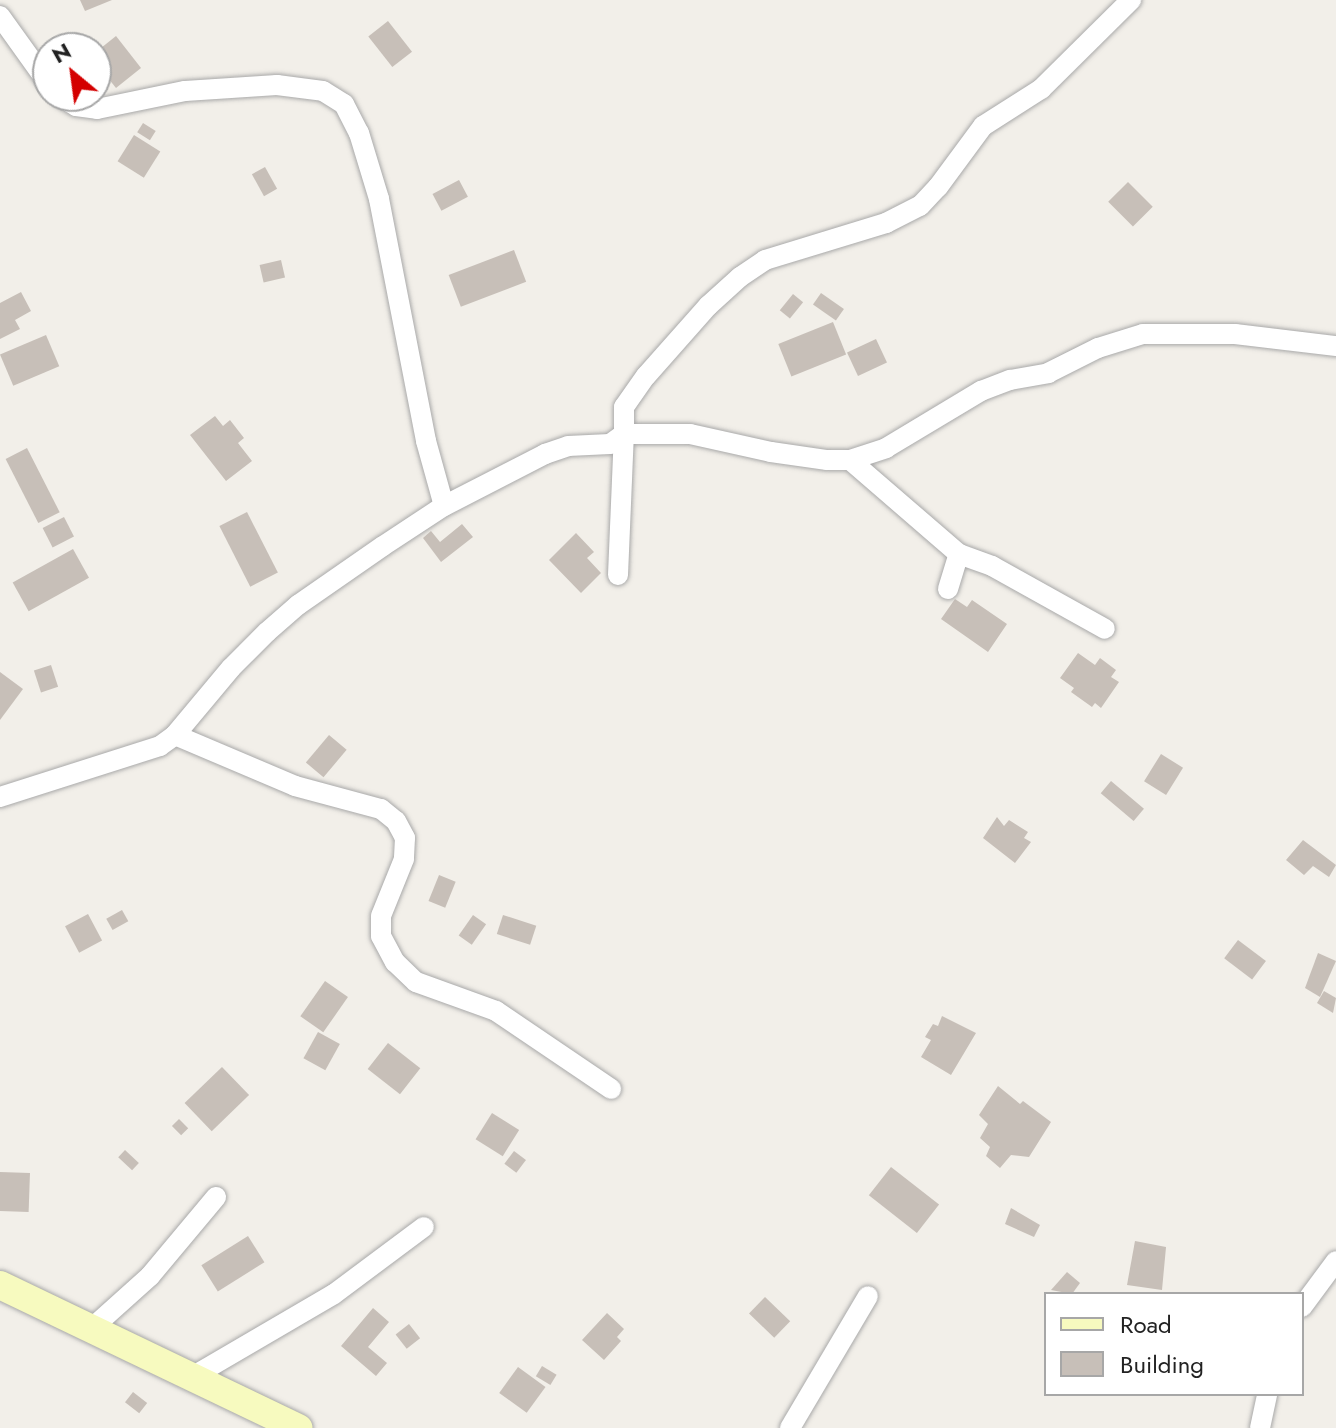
<!DOCTYPE html>
<html>
<head>
<meta charset="utf-8">
<style>
	body { margin:0 }
	#map { position:relative; width:1336px; height:1428px; overflow:hidden; background:#f2efe9; font-family:Jost,sans-serif }
	div>[style] { position:absolute }
	.building>* { inset:0; background:#c7bfb8; transform-origin:0 0 }
	.roads { filter:drop-shadow(0 0 2px #a9a9a9) drop-shadow(0 0 2px #a9a9a9) }
	.street>* { height:20px; margin:-10px; padding:0 10px; transform-origin:10px; border-radius:10px; background:#fff }
	.secondary>* { height:28px; margin:-14px; padding:0 14px; transform-origin:14px; border-radius:14px; background:#f7fabf }
	span { translate:-50% -50%; white-space:nowrap; text-align:center; line-height:1.15; -webkit-text-stroke:7px #fff; paint-order:stroke }
	.legend { position:absolute; left:1044px; top:1292px; width:260px; height:104px; box-sizing:border-box; background:#fff; border:2px solid #a7a7a7; margin:0; padding:10px 14px; list-style:none; font-size:24px; color:#222 }
	.legend li { display:flex; align-items:center; gap:16px; height:40px }
	.legend b { width:40px; border:2px solid #a7a7a7 }
	.north { position:absolute; left:32px; top:32px; width:80px; height:80px; box-sizing:border-box; background:#fff; border:2px solid #a7a7a7; border-radius:50%; rotate:331deg; font-size:22px; font-weight:700; line-height:32px; text-align:center; color:#222 }
	.north::after { content:''; display:block; margin:auto; width:28px; height:36px; background:#d40000; clip-path:polygon(50% 0,100% 100%,50% 72%,0 100%) }
</style>
</head>
<body>
<div id="map">
	<div class="building">
		<i style="clip-path:polygon(80px 0,112px 0,85px 11px)"></i>
		<i style="left:388px;top:21px;width:39px;height:25px;rotate:52deg"></i>
		<i style="clip-path:polygon(116px 36px,141px 68px,116px 88px,96px 63px,96px 52px)"></i>
		<i style="left:143px;top:123px;width:15px;height:11px;rotate:32deg"></i>
		<i style="left:134px;top:135px;width:31px;height:31px;rotate:32deg"></i>
		<i style="left:265px;top:167px;width:25px;height:15px;rotate:61deg"></i>
		<i style="left:459px;top:180px;width:19px;height:30px;rotate:62deg"></i>
		<i style="left:1128px;top:182px;width:35px;height:28px;rotate:45deg"></i>
		<i style="left:514px;top:250px;width:34px;height:70px;rotate:69deg"></i>
		<i style="left:281px;top:260px;width:18px;height:22px;rotate:77deg"></i>
		<i style="clip-path:polygon(21px 292px,31px 311px,15px 320px,20px 329px,0 339px,0 303px)"></i>
		<i style="left:821px;top:293px;width:28px;height:14px;rotate:35deg"></i>
		<i style="left:793px;top:294px;width:13px;height:21px;rotate:39deg"></i>
		<i style="left:833px;top:322px;width:35px;height:59px;rotate:68deg"></i>
		<i style="left:46px;top:335px;width:34px;height:50px;rotate:67deg"></i>
		<i style="left:876px;top:339px;width:26px;height:32px;rotate:65deg"></i>
		<i style="clip-path:polygon(215px 416px,223px 426px,230px 420px,244px 438px,238px 443px,252px 461px,226px 481px,190px 435px)"></i>
		<i style="left:27px;top:448px;width:72px;height:24px;rotate:63deg"></i>
		<i style="left:247px;top:512px;width:68px;height:31px;rotate:63deg"></i>
		<i style="left:64px;top:517px;width:22px;height:24px;rotate:63deg"></i>
		<i style="clip-path:polygon(462px 524px,473px 537px,441px 562px,423px 538px,431px 531px,440px 542px)"></i>
		<i style="clip-path:polygon(576px 533px,594px 552px,587px 558px,601px 573px,581px 593px,549px 560px)"></i>
		<i style="left:73px;top:549px;width:33px;height:69px;rotate:61deg"></i>
		<i style="clip-path:polygon(955px 599px,967px 607px,972px 600px,1007px 624px,988px 652px,941px 619px)"></i>
		<i style="clip-path:polygon(1078px 653px,1095px 665px,1100px 658px,1116px 670px,1111px 677px,1119px 682px,1101px 708px,1095px 703px,1092px 707px,1071px 692px,1074px 688px,1060px 678px)"></i>
		<i style="left:51px;top:665px;width:23px;height:18px;rotate:72deg"></i>
		<i style="clip-path:polygon(0 672px,23px 689px,0 720px)"></i>
		<i style="left:329px;top:735px;width:23px;height:36px;rotate:40deg"></i>
		<i style="left:1161px;top:754px;width:26px;height:32px;rotate:32deg"></i>
		<i style="left:1111px;top:781px;width:43px;height:16px;rotate:40deg"></i>
		<i style="clip-path:polygon(997px 817px,1004px 826px,1009px 820px,1028px 832px,1024px 838px,1031px 842px,1015px 863px,983px 838px)"></i>
		<i style="clip-path:polygon(1303px 840px,1336px 865px,1329px 877px,1313px 866px,1304px 875px,1286px 860px)"></i>
		<i style="left:439px;top:875px;width:18px;height:28px;rotate:22deg"></i>
		<i style="left:122px;top:910px;width:13px;height:18px;rotate:61deg"></i>
		<i style="left:88px;top:914px;width:30px;height:26px;rotate:62deg"></i>
		<i style="left:473px;top:915px;width:16px;height:25px;rotate:35deg"></i>
		<i style="left:503px;top:915px;width:35px;height:20px;rotate:18deg"></i>
		<i style="left:1238px;top:940px;width:35px;height:23px;rotate:37deg"></i>
		<i style="clip-path:polygon(1318px 953px,1336px 961px,1320px 997px,1305px 988px)"></i>
		<i style="left:325px;top:981px;width:28px;height:43px;rotate:35deg"></i>
		<i style="clip-path:polygon(1324px 991px,1336px 998px,1333px 1013px,1317px 1003px)"></i>
		<i style="clip-path:polygon(942px 1016px,976px 1033px,951px 1075px,921px 1057px,931px 1040px,925px 1037px,933px 1024px,938px 1026px)"></i>
		<i style="left:318px;top:1032px;width:25px;height:30px;rotate:29deg"></i>
		<i style="left:388px;top:1043px;width:41px;height:33px;rotate:38deg"></i>
		<i style="left:222px;top:1067px;width:39px;height:52px;rotate:46deg"></i>
		<i style="clip-path:polygon(998px 1086px,1020px 1104px,1023px 1101px,1051px 1122px,1029px 1157px,1011px 1155px,1000px 1168px,986px 1156px,990px 1147px,980px 1138px,988px 1124px,979px 1115px)"></i>
		<i style="left:492px;top:1113px;width:32px;height:31px;rotate:32deg"></i>
		<i style="left:179px;top:1119px;width:13px;height:10px;rotate:45deg"></i>
		<i style="left:125px;top:1150px;width:19px;height:10px;rotate:43deg"></i>
		<i style="left:514px;top:1151px;width:15px;height:16px;rotate:37deg"></i>
		<i style="left:891px;top:1167px;width:61px;height:36px;rotate:38deg"></i>
		<i style="left:0;top:1172px;width:30px;height:39px;rotate:2deg"></i>
		<i style="clip-path:polygon(1011px 1208px,1040px 1225px,1034px 1237px,1005px 1224px)"></i>
		<i style="left:248px;top:1236px;width:31px;height:55px;rotate:58deg"></i>
		<i style="clip-path:polygon(1135px 1241px,1166px 1247px,1162px 1290px,1127px 1285px)"></i>
		<i style="clip-path:polygon(1067px 1272px,1080px 1283px,1072px 1294px,1051px 1290px)"></i>
		<i style="left:765px;top:1297px;width:35px;height:23px;rotate:44deg"></i>
		<i style="clip-path:polygon(373px 1308px,389px 1322px,368px 1347px,387px 1363px,376px 1376px,341px 1346px)"></i>
		<i style="clip-path:polygon(607px 1313px,624px 1329px,617px 1337px,621px 1341px,604px 1360px,582px 1340px)"></i>
		<i style="left:409px;top:1324px;width:18px;height:17px;rotate:52deg"></i>
		<i style="left:542px;top:1366px;width:17px;height:12px;rotate:31deg"></i>
		<i style="left:518px;top:1367px;width:34px;height:32px;rotate:36deg"></i>
		<i style="left:133px;top:1392px;width:18px;height:13px;rotate:38deg"></i>
	</div>
	<div class="roads">
		<div class="street">
			<i style="left:0;top:16px;width:82px;rotate:54.4deg"></i>
			<i style="left:59px;top:96px;width:20px;rotate:30deg"></i>
			<i style="left:76px;top:106px;width:21px;rotate:8deg"></i>
			<i style="left:97px;top:109px;width:90px;rotate:-11.6deg"></i>
			<i style="left:185px;top:91px;width:92px;rotate:-3.7deg"></i>
			<i style="left:277px;top:85px;width:46px;rotate:7.4deg"></i>
			<i style="left:323px;top:91px;width:25px;rotate:32deg"></i>
			<i style="left:344px;top:104px;width:33px;rotate:63deg"></i>
			<i style="left:359px;top:133px;width:69px;rotate:73.1deg"></i>
			<i style="left:379px;top:199px;width:247px;rotate:79deg"></i>
			<i style="left:426px;top:441px;width:67px;rotate:74.5deg"></i>
			<i style="left:850px;top:460px;width:144px;rotate:40.8deg"></i>
			<i style="left:959px;top:554px;width:35px;rotate:20deg"></i>
			<i style="left:992px;top:566px;width:129px;rotate:29.1deg"></i>
			<i style="left:618px;top:575px;width:141px;rotate:-87.6deg"></i>
			<i style="left:624px;top:434px;width:66px"></i>
			<i style="left:690px;top:434px;width:83px;rotate:12.5deg"></i>
			<i style="left:771px;top:452px;width:57px;rotate:8.1deg"></i>
			<i style="left:827px;top:460px;width:23px"></i>
			<i style="left:850px;top:460px;width:38px;rotate:-18deg"></i>
			<i style="left:886px;top:448px;width:111px;rotate:-31deg"></i>
			<i style="left:981px;top:391px;width:31px;rotate:-21deg"></i>
			<i style="left:1010px;top:380px;width:39px;rotate:-10deg"></i>
			<i style="left:1048px;top:373px;width:56px;rotate:-26.6deg"></i>
			<i style="left:1098px;top:348px;width:47px;rotate:-17.3deg"></i>
			<i style="left:1143px;top:334px;width:92px"></i>
			<i style="left:1235px;top:334px;width:102px;rotate:6.8deg"></i>
			<i style="left:948px;top:589px;width:37px;rotate:-73deg"></i>
			<i style="left:175px;top:735px;width:130px;rotate:23deg"></i>
			<i style="left:295px;top:786px;width:89px;rotate:15deg"></i>
			<i style="left:381px;top:809px;width:19px;rotate:39deg"></i>
			<i style="left:396px;top:821px;width:19px;rotate:62deg"></i>
			<i style="left:405px;top:838px;width:21px;rotate:93deg"></i>
			<i style="left:404px;top:859px;width:61px;rotate:112deg"></i>
			<i style="left:381px;top:916px;width:20px;rotate:90deg"></i>
			<i style="left:381px;top:936px;width:30px;rotate:62deg"></i>
			<i style="left:395px;top:962px;width:29px;rotate:44deg"></i>
			<i style="left:416px;top:982px;width:85px;rotate:19.9deg"></i>
			<i style="left:496px;top:1011px;width:139px;rotate:34.1deg"></i>
			<i style="left:0;top:797px;width:168px;rotate:-17.7deg"></i>
			<i style="left:160px;top:746px;width:19px;rotate:-36deg"></i>
			<i style="left:175px;top:735px;width:87px;rotate:-50.1deg"></i>
			<i style="left:231px;top:668px;width:51px;rotate:-45deg"></i>
			<i style="left:267px;top:632px;width:41px;rotate:-41.1deg"></i>
			<i style="left:298px;top:605px;width:103px;rotate:-34.8deg"></i>
			<i style="left:383px;top:546px;width:73px;rotate:-33.3deg"></i>
			<i style="left:444px;top:506px;width:114px;rotate:-27.2deg"></i>
			<i style="left:545px;top:454px;width:24px;rotate:-19deg"></i>
			<i style="left:568px;top:446px;width:42px;rotate:-2.7deg"></i>
			<i style="left:610px;top:444px;width:17px;rotate:-36deg"></i>
			<i style="left:624px;top:434px;width:27px;rotate:-90deg"></i>
			<i style="left:624px;top:407px;width:38px;rotate:-55deg"></i>
			<i style="left:646px;top:376px;width:94px;rotate:-48.5deg"></i>
			<i style="left:708px;top:306px;width:43px;rotate:-42.2deg"></i>
			<i style="left:740px;top:277px;width:30px;rotate:-34deg"></i>
			<i style="left:765px;top:260px;width:127px;rotate:-17deg"></i>
			<i style="left:886px;top:223px;width:38px;rotate:-27deg"></i>
			<i style="left:920px;top:206px;width:26px;rotate:-47deg"></i>
			<i style="left:938px;top:187px;width:76px;rotate:-53.6deg"></i>
			<i style="left:983px;top:126px;width:69px;rotate:-32.5deg"></i>
			<i style="left:1041px;top:89px;width:127px;rotate:-44.7deg"></i>
			<i style="left:1302px;top:1307px;width:57px;rotate:-53.5deg"></i>
			<i style="left:91px;top:1329px;width:79px;rotate:-41.9deg"></i>
			<i style="left:150px;top:1276px;width:103px;rotate:-50.1deg"></i>
			<i style="left:192px;top:1377px;width:164px;rotate:-30.3deg"></i>
			<i style="left:334px;top:1294px;width:112px;rotate:-36.7deg"></i>
			<i style="left:790px;top:1428px;width:153px;rotate:-59.4deg"></i>
			<i style="left:1260px;top:1428px;width:35px;rotate:-78deg"></i>
		</div>
		<div class="secondary">
			<i style="left:0;top:1285px;width:331px;rotate:25.6deg"></i>
		</div>
	</div>
	<ul class="legend">
	<li><b style="height:10px;background:#f7fabf"></b>Road</li>
	<li><b style="height:22px;background:#c7bfb8"></b>Building</li>
	</ul>
	<div class="north">N</div>
</div>
</body>
</html>
